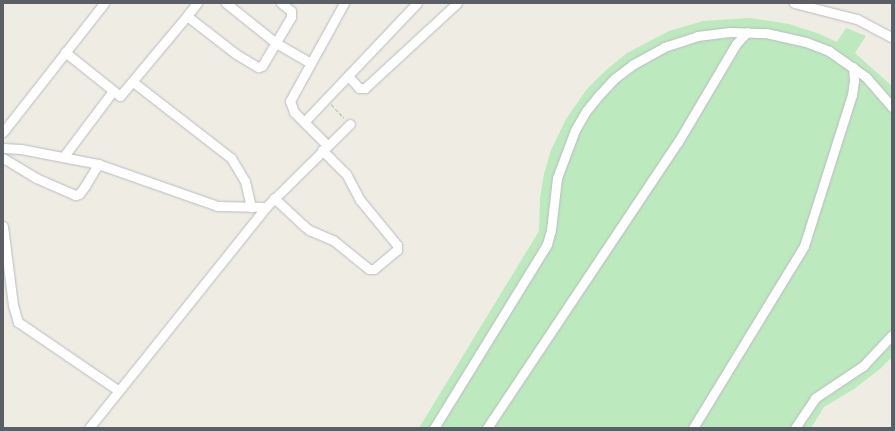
<!DOCTYPE html>
<html>
<head>
<meta charset="utf-8">
<style>
	body { margin:0 }
	#map { position:relative; width:895px; height:431px; overflow:hidden; background:#efede3; font-family:Inter,sans-serif }
	div>[style] { position:absolute }
	.green>* { inset:0; background:#bde9be }
	.path>* { height:1px; margin-top:-0.5px; transform-origin:0; background:repeating-linear-gradient(90deg,#93c9a4 0 4px,transparent 0 6px) }
	.roads { filter:drop-shadow(0 0 1px #b8bbc0) drop-shadow(0 0 1px #b8bbc0) }
	.minor>* { height:9px; margin:-4.5px; padding:0 4.5px; transform-origin:4.5px; border-radius:4.5px; background:#fff }
	span { translate:-50% -50%; white-space:nowrap; text-align:center; line-height:1.15; -webkit-text-stroke:4px #fff; paint-order:stroke }
	.frame { position:absolute; inset:0; border:4px solid #5b5f65; pointer-events:none }
</style>
</head>
<body>
<div id="map">
	<div class="green">
		<i style="clip-path:polygon(750px 18px,789px 24px,817px 33px,837px 42px,846px 28px,866px 36px,855px 53px,892px 86px,892px 102px,873px 82px,809px 41px,714px 31px,631px 64px,573px 129px,548px 234px,432px 428px,419px 428px,539px 231px,540px 198px,544px 174px,551px 150px,566px 119px,587px 89px,606px 70px,627px 53px,669px 31px,703px 21px)"></i>
		<i style="clip-path:polygon(739px 34px,697px 109px,485px 428px,436px 428px,544px 252px,558px 185px,577px 131px,601px 95px,633px 67px,682px 43px)"></i>
		<i style="clip-path:polygon(759px 34px,821px 50px,849px 70px,851px 89px,806px 236px,691px 428px,489px 428px,742px 38px)"></i>
		<i style="clip-path:polygon(859px 76px,892px 110px,892px 329px,868px 357px,831px 384px,792px 428px,695px 428px,796px 265px,856px 77px)"></i>
		<i style="clip-path:polygon(892px 338px,892px 357px,880px 369px,854px 389px,824px 407px,811px 428px,798px 428px,810px 407px)"></i>
	</div>
	<div class="path">
		<i style="left:331px;top:104px;width:19px;rotate:47deg"></i>
	</div>
	<div class="roads">
		<div class="minor">
			<i style="left:197px;top:3px;width:16px;rotate:128deg"></i>
			<i style="left:187px;top:16px;width:62px;rotate:37.8deg"></i>
			<i style="left:236px;top:54px;width:26px;rotate:31deg"></i>
			<i style="left:258px;top:67px;width:4px;rotate:-14deg"></i>
			<i style="left:262px;top:66px;width:57px;rotate:-59.4deg"></i>
			<i style="left:291px;top:17px;width:6px;rotate:-90deg"></i>
			<i style="left:291px;top:11px;width:13px;rotate:-141deg"></i>
			<i style="left:226px;top:3px;width:64px;rotate:38.7deg"></i>
			<i style="left:276px;top:43px;width:39px;rotate:30deg"></i>
			<i style="left:794px;top:3px;width:65px;rotate:14.3deg"></i>
			<i style="left:857px;top:19px;width:40px;rotate:28deg"></i>
			<i style="left:65px;top:52px;width:70px;rotate:38.7deg"></i>
			<i style="left:120px;top:96px;width:104px;rotate:-50.1deg"></i>
			<i style="left:348px;top:76px;width:16px;rotate:47deg"></i>
			<i style="left:359px;top:88px;width:6px"></i>
			<i style="left:365px;top:88px;width:125px;rotate:-42.7deg"></i>
			<i style="left:133px;top:82px;width:124px;rotate:37.8deg"></i>
			<i style="left:231px;top:158px;width:27px;rotate:59deg"></i>
			<i style="left:245px;top:181px;width:27px;rotate:77deg"></i>
			<i style="left:304px;top:122px;width:164px;rotate:-46.5deg"></i>
			<i style="left:3px;top:132px;width:164px;rotate:-51.9deg"></i>
			<i style="left:327px;top:145px;width:47px;rotate:-135deg"></i>
			<i style="left:294px;top:112px;width:12px;rotate:-110deg"></i>
			<i style="left:290px;top:101px;width:112px;rotate:-61.1deg"></i>
			<i style="left:3px;top:148px;width:18px;rotate:3deg"></i>
			<i style="left:21px;top:149px;width:78px;rotate:11deg"></i>
			<i style="left:98px;top:164px;width:126px;rotate:19.4deg"></i>
			<i style="left:217px;top:206px;width:49px;rotate:1.2deg"></i>
			<i style="left:64px;top:156px;width:81px;rotate:-53deg"></i>
			<i style="left:3px;top:158px;width:39px;rotate:31deg"></i>
			<i style="left:36px;top:178px;width:43px;rotate:23.6deg"></i>
			<i style="left:75px;top:195px;width:4px;rotate:-14deg"></i>
			<i style="left:79px;top:194px;width:10px;rotate:-53deg"></i>
			<i style="left:85px;top:186px;width:26px;rotate:-59deg"></i>
			<i style="left:274px;top:198px;width:40px;rotate:43deg"></i>
			<i style="left:303px;top:225px;width:8px;rotate:40deg"></i>
			<i style="left:309px;top:230px;width:26px;rotate:23deg"></i>
			<i style="left:333px;top:240px;width:46px;rotate:38.9deg"></i>
			<i style="left:369px;top:269px;width:5px"></i>
			<i style="left:374px;top:269px;width:30px;rotate:-40deg"></i>
			<i style="left:397px;top:250px;width:5px;rotate:-90deg"></i>
			<i style="left:397px;top:245px;width:58px;rotate:-129.4deg"></i>
			<i style="left:360px;top:200px;width:30px;rotate:-118deg"></i>
			<i style="left:346px;top:174px;width:34px;rotate:-135deg"></i>
			<i style="left:3px;top:226px;width:80px;rotate:82.8deg"></i>
			<i style="left:13px;top:305px;width:18px;rotate:74deg"></i>
			<i style="left:18px;top:322px;width:122px;rotate:34.3deg"></i>
			<i style="left:89px;top:428px;width:283px;rotate:-51.3deg"></i>
			<i style="left:266px;top:207px;width:118px;rotate:-44.7deg"></i>
			<i style="left:434px;top:428px;width:216px;rotate:-58.4deg"></i>
			<i style="left:547px;top:244px;width:15px;rotate:-74deg"></i>
			<i style="left:551px;top:230px;width:52px;rotate:-83.4deg"></i>
			<i style="left:557px;top:178px;width:51px;rotate:-69.4deg"></i>
			<i style="left:575px;top:130px;width:22px;rotate:-60deg"></i>
			<i style="left:586px;top:111px;width:22px;rotate:-51deg"></i>
			<i style="left:600px;top:94px;width:22px;rotate:-47deg"></i>
			<i style="left:615px;top:78px;width:21px;rotate:-37deg"></i>
			<i style="left:632px;top:65px;width:37px;rotate:-29deg"></i>
			<i style="left:664px;top:47px;width:35px;rotate:-18deg"></i>
			<i style="left:697px;top:36px;width:33px;rotate:-7deg"></i>
			<i style="left:730px;top:32px;width:36px;rotate:2deg"></i>
			<i style="left:766px;top:33px;width:41px;rotate:12.7deg"></i>
			<i style="left:806px;top:42px;width:25px;rotate:21deg"></i>
			<i style="left:829px;top:51px;width:45px;rotate:35.1deg"></i>
			<i style="left:866px;top:77px;width:40px;rotate:49deg"></i>
			<i style="left:487px;top:428px;width:344px;rotate:-56.3deg"></i>
			<i style="left:678px;top:142px;width:114px;rotate:-59.4deg"></i>
			<i style="left:736px;top:44px;width:16px;rotate:-47deg"></i>
			<i style="left:693px;top:428px;width:213px;rotate:-58.6deg"></i>
			<i style="left:804px;top:246px;width:158px;rotate:-72.4deg"></i>
			<i style="left:852px;top:95px;width:15px;rotate:-82deg"></i>
			<i style="left:854px;top:80px;width:13px;rotate:-94deg"></i>
			<i style="left:795px;top:428px;width:36px;rotate:-56deg"></i>
			<i style="left:815px;top:398px;width:58px;rotate:-33.7deg"></i>
			<i style="left:863px;top:366px;width:42px;rotate:-46.9deg"></i>
		</div>
	</div>
	<div class="frame"></div>
</div>
</body>
</html>
